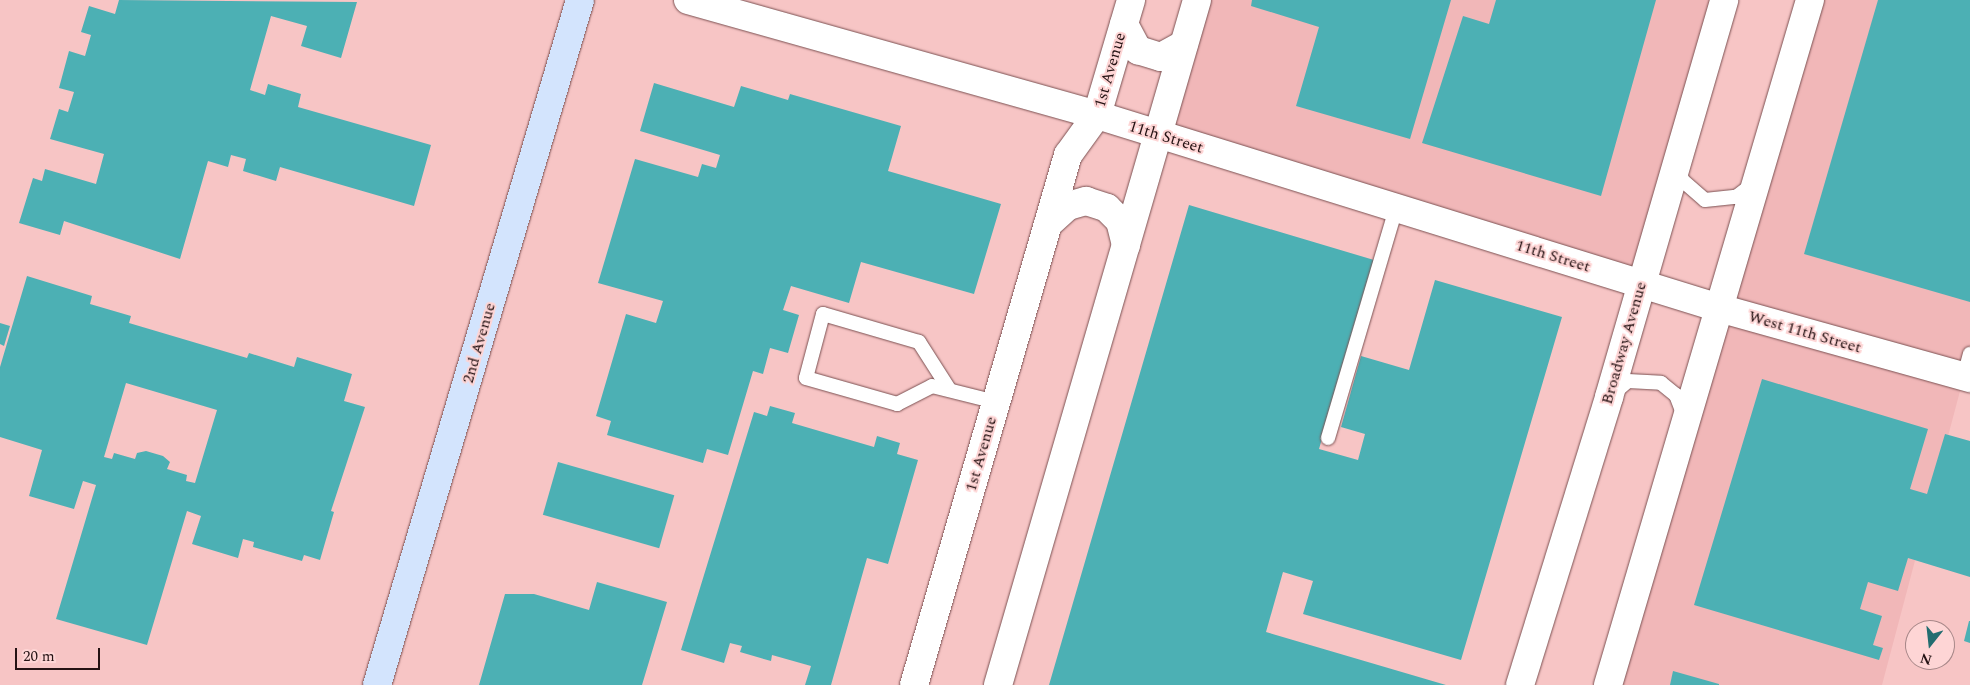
<!DOCTYPE html>
<html>
<head>
<meta charset="utf-8">
<style>
	body { margin:0 }
	#map { position:relative; width:1970px; height:685px; overflow:hidden; background:#f7c5c5; font-family:Spectral,serif }
	div>[style] { position:absolute }
	.built>* { inset:0; background:#f1b7b8 }
	.building>* { inset:0; background:#4cb0b4; transform-origin:0 0 }
	.roads { filter:drop-shadow(0 0 1px #7b5152) drop-shadow(0 0 1px #7b5152) }
	.service>* { height:14px; margin:-7px; padding:0 7px; transform-origin:7px; border-radius:7px; background:#fff }
	.minor>* { height:28px; margin:-14px; padding:0 14px; transform-origin:14px; border-radius:14px; background:#fff }
	.secondary>* { height:28px; margin:-14px; padding:0 14px; transform-origin:14px; border-radius:14px; background:#d3e4fd }
	span { translate:-50% -50%; white-space:nowrap; text-align:center; line-height:1.15; -webkit-text-stroke:4px #fed5d5; paint-order:stroke }
	.street-label { font-size:16px; color:#251314 }
	.north { position:absolute; left:1905px; top:620px; width:50px; height:50px; box-sizing:border-box; background:#fed5d5; border:1px solid #a78788; border-radius:50%; rotate:196deg; font-size:14px; font-weight:700; line-height:20px; text-align:center; color:#251314 }
	.north::after { content:''; display:block; margin:auto; width:18px; height:22px; background:#226d70; clip-path:polygon(50% 0,100% 100%,50% 72%,0 100%) }
	.scale { position:absolute; left:15px; top:648px; width:85px; height:22px; box-sizing:border-box; border:2px solid #251314; border-top:0; padding-left:6px; font-size:15px; line-height:18px; white-space:nowrap; color:#251314; -webkit-text-stroke:4px #fed5d5; paint-order:stroke }
</style>
</head>
<body>
<div id="map">
	<div class="built">
		<i style="clip-path:polygon(1198px 0,1724px 0,1641px 283px,1159px 134px)"></i>
		<i style="clip-path:polygon(1810px 0,1970px 0,1970px 378px,1964px 376px,1882px 685px,1608px 685px)"></i>
	</div>
	<div class="building">
		<i style="clip-path:polygon(119px 0,357px 2px,341px 58px,301px 46px,307px 26px,271px 16px,250px 90px,265px 95px,268px 84px,301px 94px,298px 107px,431px 145px,414px 206px,280px 167px,276px 181px,243px 171px,246px 159px,231px 155px,228px 167px,208px 161px,180px 259px,64px 221px,60px 235px,19px 223px,33px 178px,42px 181px,45px 169px,96px 184px,104px 154px,50px 139px,59px 109px,68px 112px,74px 92px,59px 88px,69px 51px,85px 56px,91px 35px,81px 32px,89px 6px,115px 14px)"></i>
		<i style="clip-path:polygon(1252px 0,1451px 0,1410px 139px,1296px 106px,1319px 27px,1251px 6px)"></i>
		<i style="clip-path:polygon(1496px 0,1656px 0,1601px 196px,1422px 143px,1463px 16px,1489px 24px)"></i>
		<i style="clip-path:polygon(1878px 0,1970px 0,1970px 302px,1804px 254px)"></i>
		<i style="clip-path:polygon(654px 83px,734px 107px,741px 86px,788px 100px,790px 94px,901px 126px,888px 171px,1001px 204px,974px 294px,861px 262px,849px 303px,791px 286px,783px 310px,799px 315px,788px 353px,770px 348px,763px 374px,753px 371px,728px 455px,707px 449px,703px 463px,607px 435px,611px 421px,596px 416px,626px 314px,656px 323px,663px 301px,598px 283px,635px 159px,698px 177px,702px 164px,716px 168px,720px 155px,640px 131px)"></i>
		<i style="clip-path:polygon(1189px 205px,1374px 260px,1319px 449px,1358px 460px,1365px 434px,1341px 427px,1361px 356px,1409px 370px,1435px 280px,1562px 317px,1461px 660px,1303px 614px,1313px 581px,1283px 572px,1266px 632px,1446px 685px,1049px 685px)"></i>
		<i style="clip-path:polygon(evenodd,27px 276px,92px 296px,90px 304px,131px 316px,129px 323px,247px 358px,249px 353px,294px 367px,297px 357px,352px 374px,344px 401px,365px 407px,331px 511px,334px 512px,320px 560px,304px 555px,302px 561px,253px 547px,254px 542px,243px 539px,238px 558px,192px 544px,201px 516px,187px 511px,147px 645px,56px 619px,96px 485px,83px 481px,74px 509px,29px 496px,42px 450px,0 437px,0 367px,27px 276px,126px 383px,217px 410px,195px 483px,186px 481px,187px 475px,167px 469px,170px 462px,163px 456px,146px 451px,137px 453px,135px 459px,114px 453px,112px 459px,104px 457px,126px 383px)"></i>
		<i style="clip-path:polygon(0 323px,10px 326px,4px 346px,0 344px)"></i>
		<i style="clip-path:polygon(1762px 379px,1928px 429px,1910px 489px,1927px 494px,1945px 434px,1970px 441px,1970px 577px,1908px 558px,1898px 591px,1868px 582px,1860px 609px,1882px 616px,1873px 645px,1883px 648px,1879px 660px,1694px 605px)"></i>
		<i style="clip-path:polygon(770px 406px,795px 413px,792px 423px,874px 447px,877px 436px,900px 443px,897px 454px,918px 460px,888px 564px,867px 558px,831px 685px,805px 685px,811px 666px,772px 655px,771px 661px,740px 652px,742px 646px,730px 643px,724px 663px,681px 650px,754px 412px,767px 416px)"></i>
		<i style="left:558px;top:462px;width:121px;height:55px;rotate:16deg"></i>
		<i style="clip-path:polygon(597px 582px,667px 602px,642px 685px,479px 685px,505px 594px,534px 594px,589px 610px)"></i>
		<i style="clip-path:polygon(1969px 621px,1970px 621px,1970px 643px,1964px 641px)"></i>
		<i style="clip-path:polygon(1673px 671px,1719px 684px,1719px 685px,1670px 685px)"></i>
	</div>
	<div class="roads">
		<div class="service">
			<i style="left:1679px;top:166px;width:14px;rotate:78deg"></i>
			<i style="left:1682px;top:180px;width:30px;rotate:41deg"></i>
			<i style="left:1705px;top:200px;width:31px;rotate:-6deg"></i>
			<i style="left:1736px;top:197px;width:20px;rotate:-37deg"></i>
			<i style="left:1964px;top:376px;width:23px;rotate:-75deg"></i>
			<i style="left:949px;top:389px;width:56px;rotate:-122.6deg"></i>
			<i style="left:919px;top:342px;width:100px;rotate:-163.7deg"></i>
			<i style="left:823px;top:314px;width:66px;rotate:104.9deg"></i>
			<i style="left:806px;top:378px;width:95px;rotate:15.9deg"></i>
			<i style="left:897px;top:404px;width:39px;rotate:-27deg"></i>
			<i style="left:932px;top:386px;width:66px;rotate:14deg"></i>
			<i style="left:1614px;top:393px;width:18px;rotate:-41deg"></i>
			<i style="left:1628px;top:381px;width:33px;rotate:3deg"></i>
			<i style="left:1661px;top:383px;width:19px;rotate:39deg"></i>
			<i style="left:1676px;top:395px;width:25px;rotate:69deg"></i>
			<i style="left:1328px;top:438px;width:239px;rotate:-73.5deg"></i>
		</div>
		<div class="minor">
			<i style="left:688px;top:0;width:425px;rotate:15.7deg"></i>
			<i style="left:1097px;top:115px;width:651px;rotate:17.24deg"></i>
			<i style="left:1719px;top:308px;width:261px;rotate:15.6deg"></i>
			<i style="left:1124px;top:24px;width:30px;rotate:62deg"></i>
			<i style="left:1138px;top:50px;width:24px;rotate:17deg"></i>
			<i style="left:1161px;top:57px;width:26px;rotate:-29deg"></i>
			<i style="left:1048px;top:224px;width:27px;rotate:-42deg"></i>
			<i style="left:1068px;top:206px;width:19px;rotate:-16deg"></i>
			<i style="left:1086px;top:201px;width:22px;rotate:18deg"></i>
			<i style="left:1107px;top:208px;width:18px;rotate:45deg"></i>
			<i style="left:1120px;top:221px;width:25px;rotate:76deg"></i>
			<i style="left:914px;top:685px;width:552px;rotate:-73.8deg"></i>
			<i style="left:1068px;top:155px;width:49px;rotate:-54.1deg"></i>
			<i style="left:1097px;top:115px;width:120px;rotate:-73.5deg"></i>
			<i style="left:998px;top:685px;width:713px;rotate:-73.8deg"></i>
			<i style="left:1520px;top:685px;width:301px;rotate:-72.8deg"></i>
			<i style="left:1609px;top:397px;width:413px;rotate:-73.8deg"></i>
			<i style="left:1608px;top:685px;width:714px;rotate:-73.57deg"></i>
		</div>
		<div class="secondary">
			<i style="left:377px;top:685px;width:714px;rotate:-73.49deg"></i>
		</div>
	</div>
	<div class="street-label">
		<span style="left:1110px;top:70px;rotate:-74deg">1st Avenue</span>
		<span style="left:1166px;top:137px;rotate:17deg">11th Street</span>
		<span style="left:1553px;top:256px;rotate:17deg">11th Street</span>
		<span style="left:1805px;top:332px;rotate:16deg">West 11th Street</span>
		<span style="left:479px;top:343px;rotate:-74deg">2nd Avenue</span>
		<span style="left:1624px;top:343px;rotate:-74deg">Broadway Avenue</span>
		<span style="left:981px;top:454px;rotate:-74deg">1st Avenue</span>
	</div>
	<div class="north">N</div>
	<div class="scale">20 m</div>
</div>
</body>
</html>
